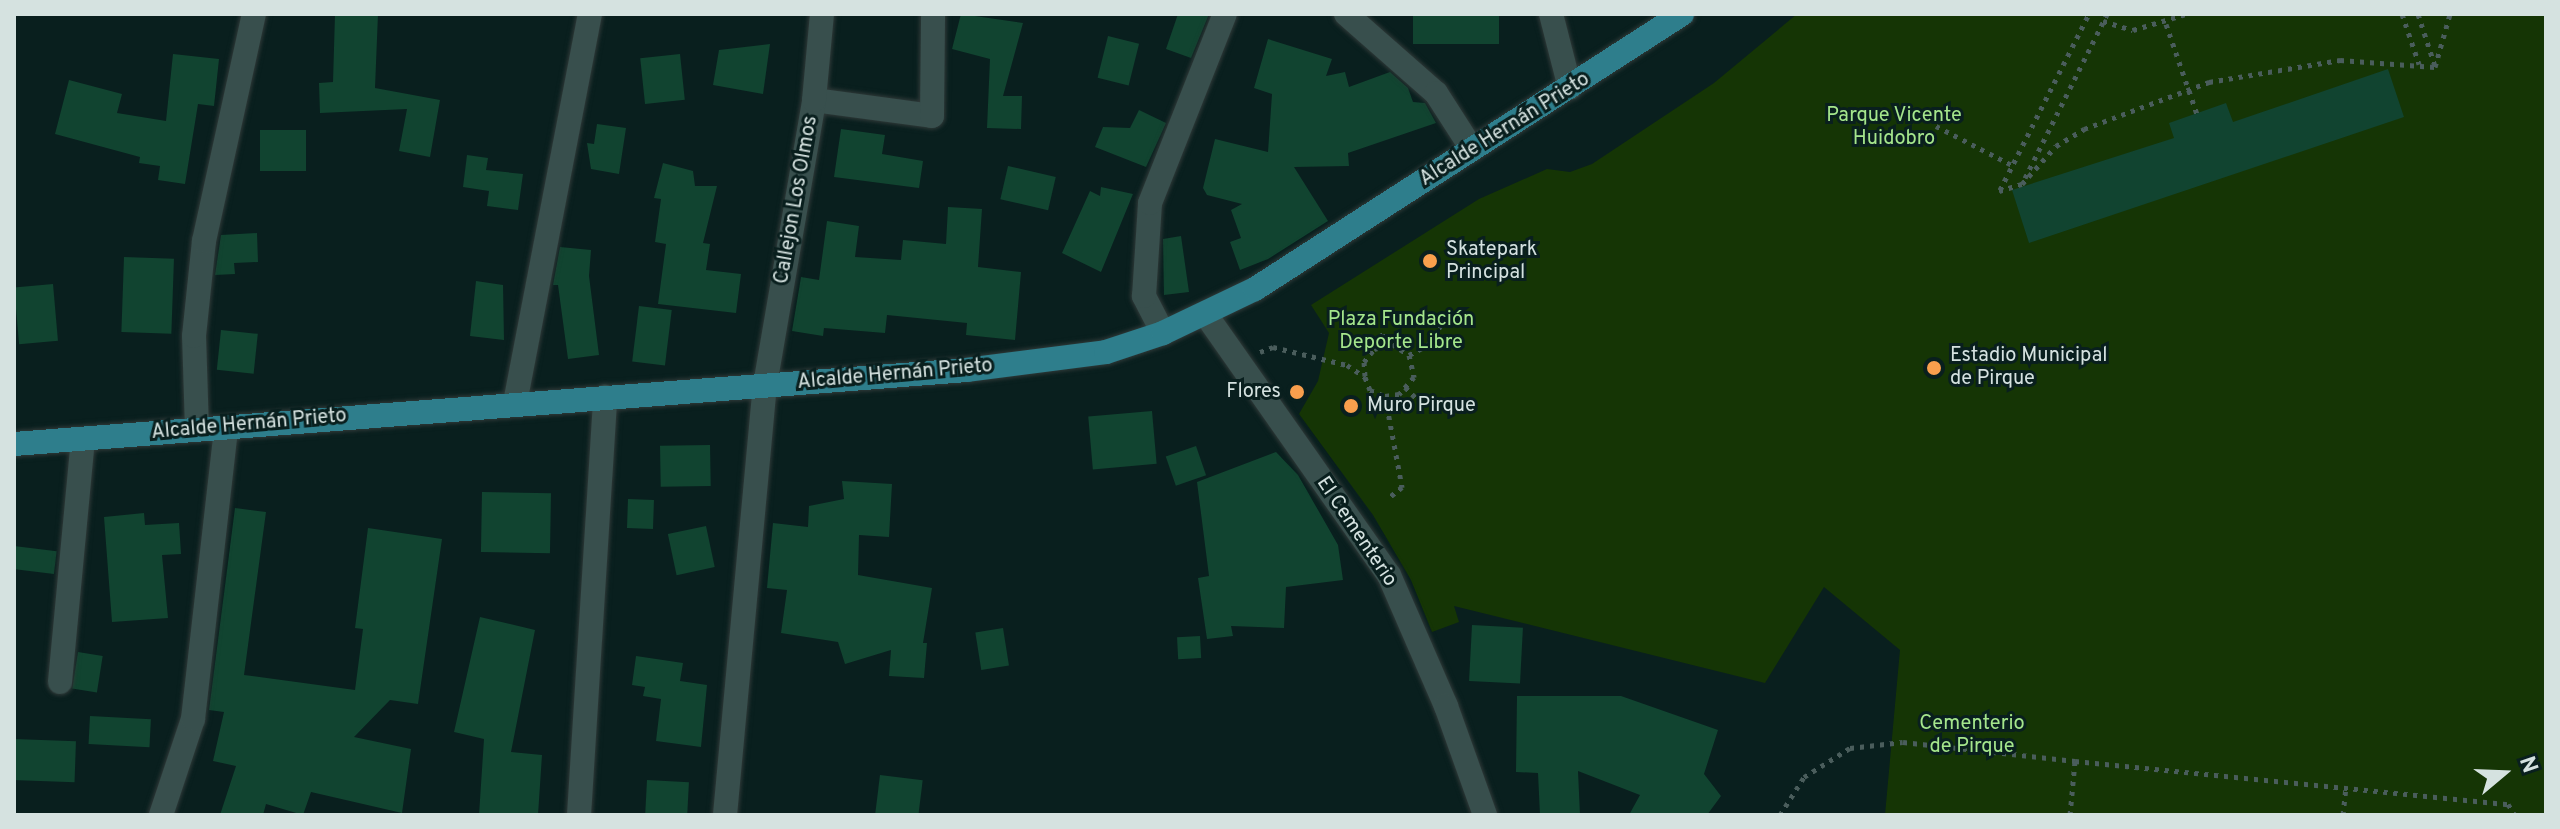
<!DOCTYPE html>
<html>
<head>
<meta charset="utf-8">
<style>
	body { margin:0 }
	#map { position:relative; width:2560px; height:829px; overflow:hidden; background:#091f1e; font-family:Overpass,sans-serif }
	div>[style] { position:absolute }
	.green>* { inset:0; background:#153505 }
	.building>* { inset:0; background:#114430; transform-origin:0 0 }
	.path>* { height:5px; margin-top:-2.5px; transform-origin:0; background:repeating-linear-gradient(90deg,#4a5d5c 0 4px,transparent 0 10px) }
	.roads { filter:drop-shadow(0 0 2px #2f3938) drop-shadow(0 0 2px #2f3938) }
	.minor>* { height:24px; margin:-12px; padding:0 12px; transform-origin:12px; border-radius:12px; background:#384f4d }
	.major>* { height:24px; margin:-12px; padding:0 12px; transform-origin:12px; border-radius:12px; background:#2e7e8c }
	.dots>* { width:22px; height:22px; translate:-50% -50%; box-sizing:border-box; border:4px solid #091f1e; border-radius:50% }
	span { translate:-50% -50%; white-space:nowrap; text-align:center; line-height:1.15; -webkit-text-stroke:6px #091f1e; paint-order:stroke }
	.park-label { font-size:20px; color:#a5e68c }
	.street-label { font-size:20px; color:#d5e2e0 }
	.poi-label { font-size:20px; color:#d5e2e0 }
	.left { translate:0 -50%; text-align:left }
	.right { translate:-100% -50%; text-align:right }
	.frame { position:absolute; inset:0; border:16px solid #d5e2e0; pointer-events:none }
	.north { position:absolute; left:2464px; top:733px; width:80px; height:80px; -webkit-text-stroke:6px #091f1e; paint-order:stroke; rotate:71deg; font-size:22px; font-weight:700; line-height:32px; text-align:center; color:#d5e2e0 }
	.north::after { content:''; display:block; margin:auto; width:28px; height:36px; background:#d5e2e0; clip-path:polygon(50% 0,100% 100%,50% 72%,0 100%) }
</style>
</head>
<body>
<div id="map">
	<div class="green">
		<i style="clip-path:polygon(1797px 14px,2546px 14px,2546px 815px,1885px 815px,1900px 650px,1824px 587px,1765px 683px,1454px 606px,1459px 622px,1432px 632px,1411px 580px,1373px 515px,1299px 414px,1318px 381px,1329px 333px,1311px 305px,1479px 199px,1547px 169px,1570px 172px,1592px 164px,1714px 83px)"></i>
	</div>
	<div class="building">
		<i style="clip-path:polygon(335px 14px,378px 14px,375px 88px,440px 100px,430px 157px,399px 151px,407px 109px,320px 113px,319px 83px,333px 82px)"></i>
		<i style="clip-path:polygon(961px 14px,1023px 23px,1003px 96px,1022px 96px,1021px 129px,987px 128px,990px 59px,952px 49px)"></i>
		<i style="clip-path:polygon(1178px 14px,1209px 14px,1191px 58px,1166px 49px)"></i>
		<i style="left:1413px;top:14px;width:86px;height:30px"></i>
		<i style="left:1108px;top:36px;width:32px;height:43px;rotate:14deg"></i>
		<i style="clip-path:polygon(1268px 39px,1332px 59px,1326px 76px,1345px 72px,1349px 87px,1390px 72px,1408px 88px,1413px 102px,1425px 103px,1436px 123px,1348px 153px,1349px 166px,1294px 167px,1328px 221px,1268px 259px,1240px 270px,1230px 242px,1241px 238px,1231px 210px,1242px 204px,1207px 195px,1203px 188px,1215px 139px,1268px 152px,1272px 94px,1254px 88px)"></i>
		<i style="clip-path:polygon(770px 44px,763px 94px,713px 85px,719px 50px)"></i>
		<i style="clip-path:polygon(173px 54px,219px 59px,214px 106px,198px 104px,185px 184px,158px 180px,160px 166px,139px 163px,140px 157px,55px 134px,69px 80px,122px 94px,117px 113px,166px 121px)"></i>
		<i style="left:680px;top:54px;width:46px;height:40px;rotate:84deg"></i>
		<i style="clip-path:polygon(2388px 69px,2404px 117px,2029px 243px,2012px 190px,2174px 138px,2169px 123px,2226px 103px,2233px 122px)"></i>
		<i style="clip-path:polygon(1139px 110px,1166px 123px,1146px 167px,1095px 147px,1103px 127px,1130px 128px)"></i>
		<i style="clip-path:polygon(597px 124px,626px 128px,619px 174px,591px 169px,587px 143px,594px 144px)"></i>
		<i style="clip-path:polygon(841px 129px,885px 135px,882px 154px,923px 161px,919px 188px,834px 177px)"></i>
		<i style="left:260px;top:130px;width:46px;height:41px"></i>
		<i style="clip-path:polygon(467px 155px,488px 158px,486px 170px,523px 174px,518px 210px,487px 206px,489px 191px,463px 187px)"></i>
		<i style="clip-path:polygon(663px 163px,693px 171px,695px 186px,717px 186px,703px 243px,710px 244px,706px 270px,741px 274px,736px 313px,658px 304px,666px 244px,655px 242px,661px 199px,654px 198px)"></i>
		<i style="left:1008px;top:166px;width:49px;height:34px;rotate:13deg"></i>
		<i style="clip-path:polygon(1101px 187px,1133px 194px,1101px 272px,1062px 253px,1090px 191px,1100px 196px)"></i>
		<i style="clip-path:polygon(948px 207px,982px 209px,978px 267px,1021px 272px,1015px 340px,966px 335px,967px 323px,887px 315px,885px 333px,824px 328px,823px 336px,792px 331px,801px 277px,819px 280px,827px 221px,859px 226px,855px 257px,901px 260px,903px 240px,946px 244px)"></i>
		<i style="clip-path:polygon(257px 233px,258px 262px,234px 263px,235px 274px,215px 275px,221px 235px)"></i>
		<i style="clip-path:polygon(1181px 236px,1189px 292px,1164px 295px,1163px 239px)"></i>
		<i style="clip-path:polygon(560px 247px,591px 250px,589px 276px,599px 355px,568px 359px,558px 285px,553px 285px)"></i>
		<i style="left:124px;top:257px;width:50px;height:75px;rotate:2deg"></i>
		<i style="clip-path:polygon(476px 281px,503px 285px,504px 340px,470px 336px)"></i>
		<i style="left:53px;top:284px;width:57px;height:39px;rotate:85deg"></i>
		<i style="left:639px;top:306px;width:33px;height:56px;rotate:7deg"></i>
		<i style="left:221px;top:330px;width:37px;height:40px;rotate:6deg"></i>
		<i style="left:1152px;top:411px;width:53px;height:64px;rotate:85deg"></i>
		<i style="left:710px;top:445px;width:41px;height:50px;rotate:89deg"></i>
		<i style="left:1196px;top:446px;width:31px;height:32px;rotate:71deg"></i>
		<i style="clip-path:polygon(1276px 452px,1298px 475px,1338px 545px,1343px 580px,1286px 587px,1284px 628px,1231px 626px,1233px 636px,1207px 639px,1198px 578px,1209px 576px,1197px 482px)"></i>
		<i style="clip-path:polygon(842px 481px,892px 484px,889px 537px,859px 535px,858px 575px,932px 588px,923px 643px,927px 643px,924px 678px,889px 676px,891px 650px,845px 664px,838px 642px,781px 633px,787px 590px,767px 588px,773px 523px,808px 527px,809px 506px,844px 499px)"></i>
		<i style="left:482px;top:492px;width:69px;height:60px;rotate:1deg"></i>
		<i style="left:628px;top:499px;width:26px;height:29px;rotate:2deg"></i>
		<i style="clip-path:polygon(235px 508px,266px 512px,244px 675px,355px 690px,363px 629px,355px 628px,368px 528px,442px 539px,418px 704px,390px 700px,354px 737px,411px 749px,402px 813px,311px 792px,303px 815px,266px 804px,263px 815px,220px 815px,236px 766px,213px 761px,224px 712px,209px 710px)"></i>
		<i style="clip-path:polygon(144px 513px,145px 525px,179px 523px,181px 554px,162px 555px,168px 618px,112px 622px,104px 517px)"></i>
		<i style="left:706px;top:526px;width:42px;height:39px;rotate:78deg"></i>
		<i style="left:14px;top:546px;width:43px;height:23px;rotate:7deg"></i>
		<i style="clip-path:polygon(480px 617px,535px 630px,511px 752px,542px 755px,538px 815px,479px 815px,484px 739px,454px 732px)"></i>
		<i style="left:1472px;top:625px;width:51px;height:56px;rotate:3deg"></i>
		<i style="left:1003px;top:628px;width:38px;height:28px;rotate:81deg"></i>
		<i style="left:1200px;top:636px;width:22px;height:23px;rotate:87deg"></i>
		<i style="left:78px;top:652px;width:25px;height:37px;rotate:9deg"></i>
		<i style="clip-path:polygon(636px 656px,683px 663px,680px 681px,707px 685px,701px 747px,656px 741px,661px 699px,643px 696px,645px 687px,632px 685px)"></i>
		<i style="clip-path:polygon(1517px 696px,1621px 696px,1718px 730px,1704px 774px,1721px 796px,1707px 815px,1629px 815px,1640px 795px,1578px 771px,1580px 815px,1540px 815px,1538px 773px,1516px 772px)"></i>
		<i style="left:90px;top:716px;width:61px;height:28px;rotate:3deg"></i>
		<i style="left:14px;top:739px;width:62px;height:41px;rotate:2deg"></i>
		<i style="left:880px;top:775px;width:43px;height:40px;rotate:7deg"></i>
		<i style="left:647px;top:780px;width:42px;height:35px;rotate:3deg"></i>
	</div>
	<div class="path">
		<i style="left:2402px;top:14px;width:53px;rotate:71.2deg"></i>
		<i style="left:2418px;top:14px;width:55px;rotate:71.9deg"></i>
		<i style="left:2103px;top:21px;width:31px;rotate:17deg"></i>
		<i style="left:2133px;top:30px;width:55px;rotate:-16.8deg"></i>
		<i style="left:2166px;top:24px;width:95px;rotate:71deg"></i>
		<i style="left:1936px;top:126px;width:85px;rotate:27.2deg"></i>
		<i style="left:2025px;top:178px;width:183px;rotate:-63.4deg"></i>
		<i style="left:2000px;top:190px;width:197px;rotate:-63.2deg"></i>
		<i style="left:1999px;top:191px;width:24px;rotate:-17deg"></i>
		<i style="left:2022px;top:184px;width:51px;rotate:-48.2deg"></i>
		<i style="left:2056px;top:146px;width:33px;rotate:-31deg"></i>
		<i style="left:2084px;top:129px;width:134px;rotate:-20.6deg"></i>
		<i style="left:2209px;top:82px;width:133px;rotate:-9.5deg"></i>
		<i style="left:2340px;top:60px;width:95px;rotate:4.2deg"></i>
		<i style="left:2435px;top:67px;width:55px;rotate:-74.2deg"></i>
		<i style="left:1381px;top:347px;width:28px;rotate:-82deg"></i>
		<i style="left:1260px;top:352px;width:14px;rotate:-21deg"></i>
		<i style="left:1273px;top:347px;width:76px;rotate:13.7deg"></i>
		<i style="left:1347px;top:365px;width:22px;rotate:34deg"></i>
		<i style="left:1365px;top:377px;width:14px;rotate:69deg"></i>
		<i style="left:1370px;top:390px;width:16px;rotate:22deg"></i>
		<i style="left:1385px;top:396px;width:93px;rotate:79.4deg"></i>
		<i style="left:1402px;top:487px;width:19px;rotate:141deg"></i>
		<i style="left:1409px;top:355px;width:21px;rotate:-28deg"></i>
		<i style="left:1428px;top:345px;width:31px;rotate:-57deg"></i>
		<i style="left:1365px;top:376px;width:14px;rotate:-94deg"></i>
		<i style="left:1364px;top:362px;width:16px;rotate:-52deg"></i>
		<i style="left:1374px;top:349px;width:19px;rotate:-16deg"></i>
		<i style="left:1392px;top:344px;width:20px;rotate:33deg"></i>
		<i style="left:1409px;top:355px;width:23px;rotate:77deg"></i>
		<i style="left:1414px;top:377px;width:23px;rotate:131deg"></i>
		<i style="left:1399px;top:394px;width:14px;rotate:172deg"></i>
		<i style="left:1405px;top:387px;width:18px;rotate:45deg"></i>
		<i style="left:1780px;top:815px;width:45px;rotate:-57.7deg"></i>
		<i style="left:1804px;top:777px;width:54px;rotate:-32.2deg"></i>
		<i style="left:1850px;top:748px;width:53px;rotate:-6.5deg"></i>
		<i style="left:1903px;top:742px;width:173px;rotate:6.3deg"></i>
		<i style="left:2070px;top:815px;width:54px;rotate:-84.7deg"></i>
		<i style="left:2075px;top:761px;width:435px;rotate:5.7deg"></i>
		<i style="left:2508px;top:804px;width:13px;rotate:58deg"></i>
		<i style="left:2343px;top:815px;width:27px;rotate:-84deg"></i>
	</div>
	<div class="roads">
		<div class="minor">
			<i style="left:1346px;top:14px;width:120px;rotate:41.3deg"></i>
			<i style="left:1436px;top:93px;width:67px;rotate:57.3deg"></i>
			<i style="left:1551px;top:14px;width:76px;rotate:75.6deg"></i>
			<i style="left:814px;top:100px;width:119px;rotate:7.7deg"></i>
			<i style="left:932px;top:116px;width:102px;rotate:-89.4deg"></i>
			<i style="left:1206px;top:315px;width:318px;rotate:54.9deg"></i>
			<i style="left:1389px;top:575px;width:143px;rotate:66.5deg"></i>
			<i style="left:1446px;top:706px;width:116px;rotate:70.3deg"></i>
			<i style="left:1163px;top:333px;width:42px;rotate:-117.2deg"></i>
			<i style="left:1144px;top:296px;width:93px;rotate:-86.3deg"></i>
			<i style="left:1150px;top:203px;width:203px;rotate:-68.4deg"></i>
			<i style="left:515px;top:403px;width:396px;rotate:-79.1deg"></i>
			<i style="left:197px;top:430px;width:94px;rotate:-91.8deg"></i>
			<i style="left:194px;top:336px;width:96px;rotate:-84deg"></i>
			<i style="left:204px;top:241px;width:232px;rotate:-77.6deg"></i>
			<i style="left:60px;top:682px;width:244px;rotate:-84.6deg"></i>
			<i style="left:161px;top:815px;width:101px;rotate:-71.6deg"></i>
			<i style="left:193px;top:719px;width:293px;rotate:-83.5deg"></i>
			<i style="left:579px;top:815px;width:419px;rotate:-86.4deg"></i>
			<i style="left:725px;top:815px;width:432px;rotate:-84.7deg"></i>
			<i style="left:765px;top:385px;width:289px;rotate:-80.2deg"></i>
			<i style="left:814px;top:100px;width:86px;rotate:-84.7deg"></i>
		</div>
		<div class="major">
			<i style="left:14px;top:444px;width:955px;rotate:-4.44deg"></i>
			<i style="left:966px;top:370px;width:141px;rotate:-7.3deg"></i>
			<i style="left:1106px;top:352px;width:60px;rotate:-18.4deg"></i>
			<i style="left:1163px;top:333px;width:102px;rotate:-25.6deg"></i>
			<i style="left:1255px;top:289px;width:508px;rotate:-32.78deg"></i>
		</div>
	</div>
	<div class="dots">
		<i style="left:1430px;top:261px;background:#f99f4d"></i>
		<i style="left:1934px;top:368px;background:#f99f4d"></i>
		<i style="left:1297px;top:392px;background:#f99f4d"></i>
		<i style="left:1351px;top:406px;background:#f99f4d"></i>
	</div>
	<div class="park-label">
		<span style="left:1894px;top:128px">Parque Vicente<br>Huidobro</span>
		<span style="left:1401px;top:332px">Plaza Fundación<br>Deporte Libre</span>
		<span style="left:1972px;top:736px">Cementerio<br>de Pirque</span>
	</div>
	<div class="street-label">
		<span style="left:1505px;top:130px;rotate:-32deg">Alcalde Hernán Prieto</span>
		<span style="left:797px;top:200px;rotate:-80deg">Callejon Los Olmos</span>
		<span style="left:895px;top:375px;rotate:-5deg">Alcalde Hernán Prieto</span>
		<span style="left:249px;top:425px;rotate:-5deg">Alcalde Hernán Prieto</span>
		<span style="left:1356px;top:532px;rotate:56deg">El Cementerio</span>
	</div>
	<div class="poi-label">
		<span class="left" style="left:1446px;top:262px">Skatepark<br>Principal</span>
		<span class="left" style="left:1950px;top:368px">Estadio Municipal<br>de Pirque</span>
		<span class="right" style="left:1281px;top:392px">Flores</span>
		<span class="left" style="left:1367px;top:406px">Muro Pirque</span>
	</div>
	<div class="frame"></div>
	<div class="north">N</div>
</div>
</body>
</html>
